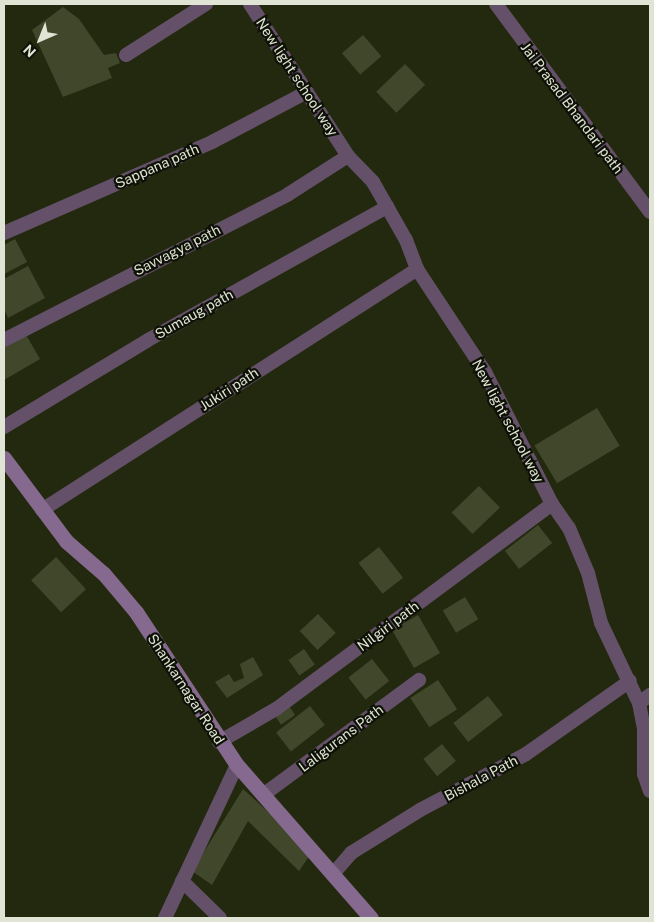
<!DOCTYPE html>
<html>
<head>
<meta charset="utf-8">
<style>
	body { margin:0 }
	#map { position:relative; width:654px; height:922px; overflow:hidden; background:#23290e; font-family:"Public Sans",sans-serif }
	div>[style] { position:absolute }
	.building>* { inset:0; background:#40472b; transform-origin:0 0 }
	.street>* { height:14px; margin:-7px; padding:0 7px; transform-origin:7px; border-radius:7px; background:#645169 }
	.secondary>* { height:15px; margin:-7.5px; padding:0 7.5px; transform-origin:7.5px; border-radius:7.5px; background:#86698e }
	span { translate:-50% -50%; white-space:nowrap; text-align:center; line-height:1.15; -webkit-text-stroke:4.5px #0e1106; paint-order:stroke }
	.street-label { font-size:14px; color:#e0e4d4 }
	.frame { position:absolute; inset:0; border:5px solid #e0e4d4; pointer-events:none }
	.north { position:absolute; left:15px; top:15px; width:50px; height:50px; -webkit-text-stroke:4px #0e1106; paint-order:stroke; rotate:224deg; font-size:14px; font-weight:700; line-height:20px; text-align:center; color:#e0e4d4 }
	.north::after { content:''; display:block; margin:auto; width:18px; height:22px; background:#e0e4d4; clip-path:polygon(50% 0,100% 100%,50% 72%,0 100%) }
</style>
</head>
<body>
<div id="map">
	<div class="building">
		<i style="clip-path:polygon(63px 7px,79px 19px,104px 55px,116px 53px,120px 63px,108px 68px,112px 78px,63px 97px,32px 30px)"></i>
		<i style="left:363px;top:35px;width:28px;height:28px;rotate:49deg"></i>
		<i style="left:405px;top:64px;width:29px;height:40px;rotate:46deg"></i>
		<i style="clip-path:polygon(15px 239px,27px 262px,4px 274px,4px 245px)"></i>
		<i style="clip-path:polygon(28px 266px,45px 298px,8px 318px,4px 309px,4px 279px)"></i>
		<i style="clip-path:polygon(25px 333px,40px 359px,4px 380px,4px 345px)"></i>
		<i style="left:597px;top:408px;width:44px;height:73px;rotate:59deg"></i>
		<i style="left:479px;top:486px;width:30px;height:38px;rotate:46deg"></i>
		<i style="left:538px;top:525px;width:23px;height:42px;rotate:52deg"></i>
		<i style="left:379px;top:547px;width:39px;height:26px;rotate:52deg"></i>
		<i style="left:56px;top:557px;width:44px;height:34px;rotate:47deg"></i>
		<i style="left:465px;top:597px;width:26px;height:26px;rotate:59deg"></i>
		<i style="left:318px;top:614px;width:26px;height:25px;rotate:47deg"></i>
		<i style="left:418px;top:615px;width:44px;height:30px;rotate:60deg"></i>
		<i style="left:304px;top:649px;width:19px;height:19px;rotate:55deg"></i>
		<i style="clip-path:polygon(253px 657px,263px 675px,227px 698px,215px 682px,229px 674px,234px 682px,244px 678px,240px 664px)"></i>
		<i style="left:372px;top:659px;width:28px;height:30px;rotate:52deg"></i>
		<i style="left:438px;top:680px;width:35px;height:33px;rotate:57deg"></i>
		<i style="left:488px;top:696px;width:24px;height:44px;rotate:52deg"></i>
		<i style="left:289px;top:706px;width:11px;height:17px;rotate:56deg"></i>
		<i style="left:310px;top:706px;width:24px;height:43px;rotate:52deg"></i>
		<i style="left:442px;top:744px;width:22px;height:24px;rotate:51deg"></i>
		<i style="clip-path:polygon(243px 789px,312px 852px,299px 871px,248px 821px,212px 885px,192px 871px)"></i>
	</div>
	<div class="street">
		<i style="left:250px;top:4px;width:181px;rotate:57.2deg"></i>
		<i style="left:348px;top:156px;width:36px;rotate:46deg"></i>
		<i style="left:373px;top:182px;width:67px;rotate:60.4deg"></i>
		<i style="left:406px;top:240px;width:31px;rotate:69deg"></i>
		<i style="left:417px;top:269px;width:123px;rotate:56.6deg"></i>
		<i style="left:485px;top:372px;width:148px;rotate:63.1deg"></i>
		<i style="left:552px;top:504px;width:29px;rotate:55deg"></i>
		<i style="left:569px;top:528px;width:49px;rotate:67.1deg"></i>
		<i style="left:588px;top:573px;width:52px;rotate:75.4deg"></i>
		<i style="left:601px;top:623px;width:89px;rotate:64.6deg"></i>
		<i style="left:639px;top:703px;width:26px;rotate:79deg"></i>
		<i style="left:644px;top:729px;width:45px;rotate:90deg"></i>
		<i style="left:644px;top:774px;width:18px;rotate:71deg"></i>
		<i style="left:496px;top:4px;width:259px;rotate:53.5deg"></i>
		<i style="left:126px;top:55px;width:95px;rotate:-32.5deg"></i>
		<i style="left:4px;top:233px;width:227px;rotate:-23.6deg"></i>
		<i style="left:212px;top:142px;width:107px;rotate:-27.8deg"></i>
		<i style="left:4px;top:340px;width:318px;rotate:-27.1deg"></i>
		<i style="left:287px;top:195px;width:72px;rotate:-32.6deg"></i>
		<i style="left:4px;top:427px;width:168px;rotate:-31.1deg"></i>
		<i style="left:148px;top:340px;width:274px;rotate:-29.1deg"></i>
		<i style="left:42px;top:510px;width:446px;rotate:-32.7deg"></i>
		<i style="left:639px;top:703px;width:14px;rotate:-36deg"></i>
		<i style="left:219px;top:742px;width:66px;rotate:-30.1deg"></i>
		<i style="left:276px;top:709px;width:344px;rotate:-36.6deg"></i>
		<i style="left:263px;top:795px;width:194px;rotate:-36.4deg"></i>
		<i style="left:333px;top:874px;width:28px;rotate:-49deg"></i>
		<i style="left:351px;top:853px;width:81px;rotate:-31.9deg"></i>
		<i style="left:420px;top:810px;width:120px;rotate:-27.8deg"></i>
		<i style="left:526px;top:754px;width:127px;rotate:-35.1deg"></i>
		<i style="left:182px;top:881px;width:53px;rotate:44.2deg"></i>
		<i style="left:165px;top:918px;width:169px;rotate:-64.8deg"></i>
	</div>
	<div class="secondary">
		<i style="left:4px;top:458px;width:104px;rotate:53.2deg"></i>
		<i style="left:66px;top:541px;width:50px;rotate:41deg"></i>
		<i style="left:104px;top:574px;width:50px;rotate:49.9deg"></i>
		<i style="left:136px;top:612px;width:183px;rotate:56.6deg"></i>
		<i style="left:237px;top:765px;width:203px;rotate:48.8deg"></i>
	</div>
	<div class="street-label">
		<span style="left:297px;top:77px;rotate:57deg">New light school way</span>
		<span style="left:572px;top:108px;rotate:53deg">Jai Prasad Bhandari path</span>
		<span style="left:157px;top:166px;rotate:-24deg">Sappana path</span>
		<span style="left:177px;top:250px;rotate:-27deg">Savvagya path</span>
		<span style="left:194px;top:314px;rotate:-29deg">Sumaug path</span>
		<span style="left:229px;top:389px;rotate:-33deg">Jukiri path</span>
		<span style="left:508px;top:421px;rotate:62deg">New light school way</span>
		<span style="left:388px;top:626px;rotate:-37deg">Nilgiri path</span>
		<span style="left:186px;top:689px;rotate:57deg">Shankarnagar Road</span>
		<span style="left:341px;top:738px;rotate:-37deg">Laligurans Path</span>
		<span style="left:481px;top:778px;rotate:-28deg">Bishala Path</span>
	</div>
	<div class="frame"></div>
	<div class="north">N</div>
</div>
</body>
</html>
